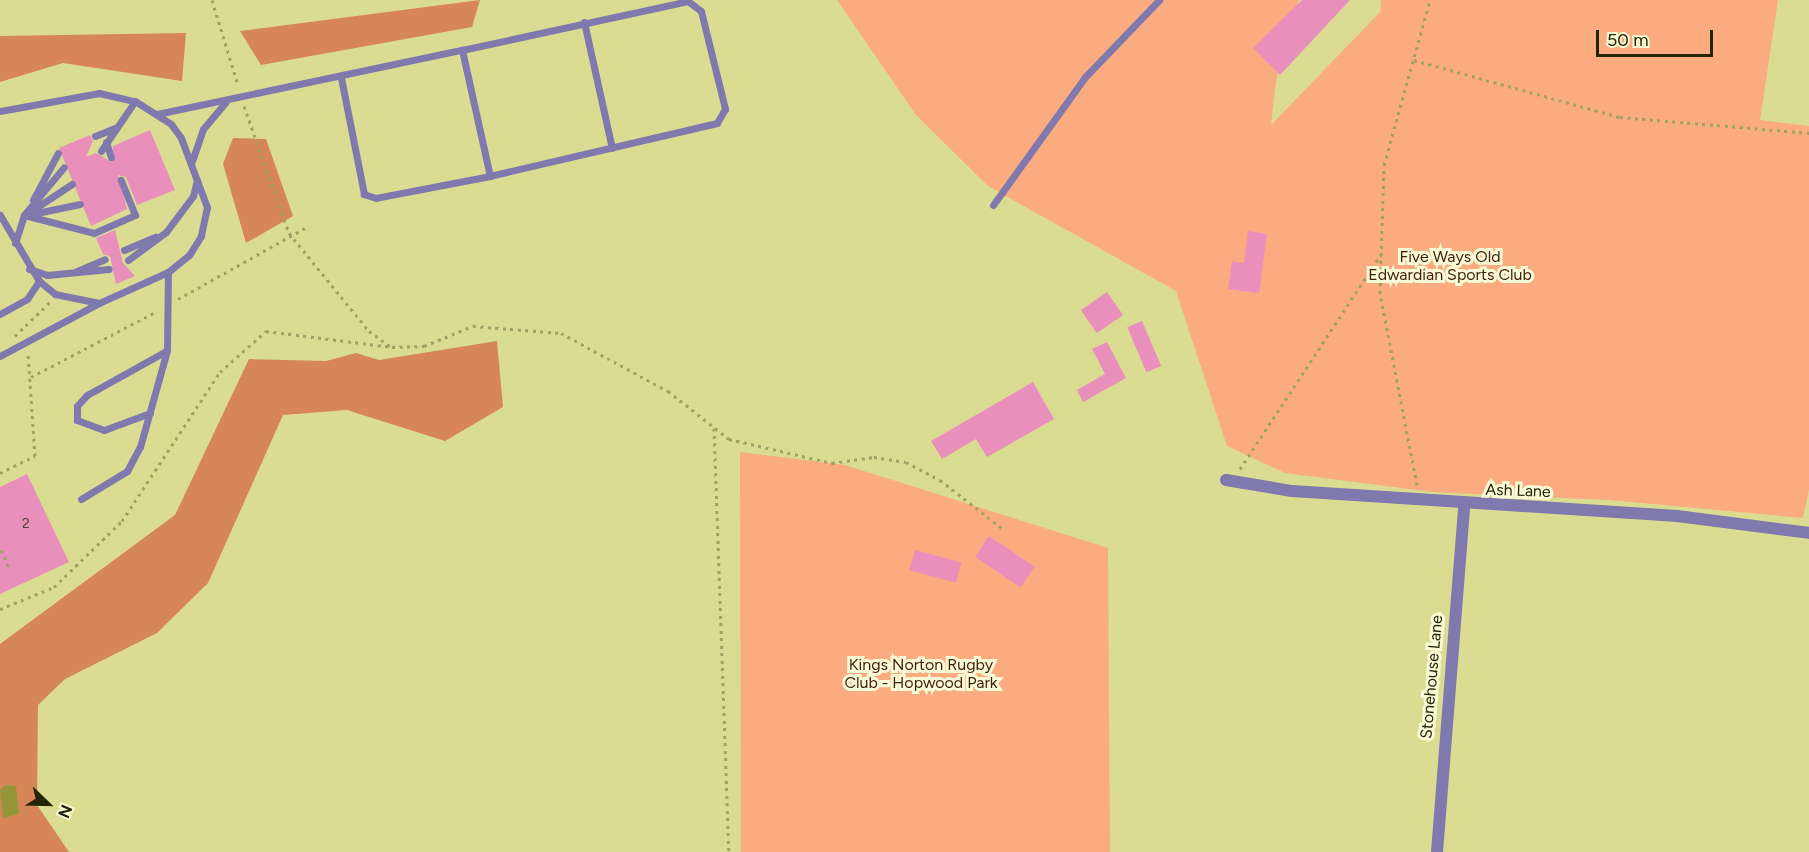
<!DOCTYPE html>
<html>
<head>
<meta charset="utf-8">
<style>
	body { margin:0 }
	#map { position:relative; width:1809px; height:852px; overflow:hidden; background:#dadc92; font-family:Figtree,sans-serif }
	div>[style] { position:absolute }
	.green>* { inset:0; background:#faab7f }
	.forest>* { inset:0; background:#d78658 }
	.water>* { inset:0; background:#959637 }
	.building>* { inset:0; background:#e890bb; transform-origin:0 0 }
	.path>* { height:3px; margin-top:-1.5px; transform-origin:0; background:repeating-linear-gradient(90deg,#9fa165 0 3px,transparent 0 7.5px) }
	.lane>* { height:7px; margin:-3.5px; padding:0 3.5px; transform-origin:3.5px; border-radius:3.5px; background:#8079ae }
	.street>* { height:12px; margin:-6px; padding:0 6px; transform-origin:6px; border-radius:6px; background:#8079ae }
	span { translate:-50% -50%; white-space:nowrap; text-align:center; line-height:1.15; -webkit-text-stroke:6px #f8fad6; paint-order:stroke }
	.number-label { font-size:14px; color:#554033 }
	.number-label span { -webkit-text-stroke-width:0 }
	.park-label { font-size:16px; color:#401f0b }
	.street-label { font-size:16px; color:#242506 }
	.north { position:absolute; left:18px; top:774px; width:60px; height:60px; -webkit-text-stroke:4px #f8fad6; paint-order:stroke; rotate:113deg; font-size:16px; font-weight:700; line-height:24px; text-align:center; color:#242506 }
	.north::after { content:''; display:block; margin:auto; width:21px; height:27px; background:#242506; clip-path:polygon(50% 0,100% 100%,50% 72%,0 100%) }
	.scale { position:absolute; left:1596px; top:30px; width:117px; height:27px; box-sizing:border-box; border:3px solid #242506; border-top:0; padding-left:8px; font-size:18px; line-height:21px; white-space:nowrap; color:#242506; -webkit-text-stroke:4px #f8fad6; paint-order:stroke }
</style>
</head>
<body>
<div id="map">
	<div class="green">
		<i style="clip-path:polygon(837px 0,1299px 0,1276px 80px,1271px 125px,1381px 11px,1381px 0,1778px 0,1760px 120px,1809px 126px,1809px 489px,1803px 518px,1609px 500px,1432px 492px,1285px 473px,1227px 446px,1176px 291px,988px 186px,916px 115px)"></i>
		<i style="clip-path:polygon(740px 452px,845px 465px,1108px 548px,1110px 852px,741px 852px)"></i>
	</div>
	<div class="forest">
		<i style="clip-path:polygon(480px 0,472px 27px,261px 65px,240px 31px)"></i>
		<i style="clip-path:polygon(186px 33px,182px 81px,63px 63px,0 82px,0 36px)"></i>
		<i style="clip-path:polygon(233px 138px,266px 139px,293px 216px,246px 243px,223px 164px)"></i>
		<i style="clip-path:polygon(497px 341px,503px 407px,445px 441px,347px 410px,283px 415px,208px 583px,157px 633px,65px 679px,38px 705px,37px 805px,69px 852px,0 852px,0 644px,175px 515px,249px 359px,326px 361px,356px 353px,379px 360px)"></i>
	</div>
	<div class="water">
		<i style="clip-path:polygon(6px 785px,16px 786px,19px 814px,3px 818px,0 790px)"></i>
	</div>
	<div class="building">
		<i style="clip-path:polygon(1302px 0,1350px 0,1280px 75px,1253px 48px)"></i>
		<i style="clip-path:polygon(150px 130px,175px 190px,137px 205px,126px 177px,118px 175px,127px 209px,91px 226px,59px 148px,90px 135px,93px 141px,86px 157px,96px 153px,112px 162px,113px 146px)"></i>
		<i style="clip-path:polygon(115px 230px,123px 263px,135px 276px,116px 284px,110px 256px,103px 254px,96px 238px)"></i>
		<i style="clip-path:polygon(1248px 231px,1267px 234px,1259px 293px,1228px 289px,1232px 261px,1244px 263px)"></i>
		<i style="left:1107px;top:292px;width:28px;height:32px;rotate:55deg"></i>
		<i style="left:1142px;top:321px;width:49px;height:16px;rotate:67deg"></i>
		<i style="clip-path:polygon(1107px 342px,1126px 378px,1083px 402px,1077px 390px,1105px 374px,1092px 349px)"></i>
		<i style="clip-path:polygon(1033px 382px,1054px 419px,987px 457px,976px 439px,942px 459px,931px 441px)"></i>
		<i style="clip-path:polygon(27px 474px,69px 562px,0 594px,0 487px)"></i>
		<i style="left:989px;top:536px;width:55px;height:25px;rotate:34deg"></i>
		<i style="left:915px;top:550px;width:48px;height:21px;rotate:15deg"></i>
	</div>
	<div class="path">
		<i style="left:212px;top:0;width:89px;rotate:73deg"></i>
		<i style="left:1414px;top:60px;width:214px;rotate:15.5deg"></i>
		<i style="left:1620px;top:117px;width:190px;rotate:4.8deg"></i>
		<i style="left:244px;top:106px;width:135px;rotate:70.5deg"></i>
		<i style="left:289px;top:233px;width:127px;rotate:50.8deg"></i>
		<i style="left:369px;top:331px;width:26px;rotate:36deg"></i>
		<i style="left:178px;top:299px;width:148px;rotate:-29.2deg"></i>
		<i style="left:15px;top:336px;width:49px;rotate:-44.2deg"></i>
		<i style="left:31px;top:377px;width:142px;rotate:-27.6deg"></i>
		<i style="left:714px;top:428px;width:424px;rotate:88deg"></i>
		<i style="left:1240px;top:469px;width:257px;rotate:-56.7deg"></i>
		<i style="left:0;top:473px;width:39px;rotate:-26deg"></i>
		<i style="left:35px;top:456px;width:103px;rotate:-93.9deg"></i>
		<i style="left:1417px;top:485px;width:196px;rotate:-100.9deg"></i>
		<i style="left:1380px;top:293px;width:128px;rotate:-88.2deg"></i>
		<i style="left:1384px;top:165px;width:171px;rotate:-74.4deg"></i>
		<i style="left:1px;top:550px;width:22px;rotate:66deg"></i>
		<i style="left:0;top:609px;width:58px;rotate:-22.2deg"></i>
		<i style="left:54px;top:587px;width:95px;rotate:-44.1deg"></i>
		<i style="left:122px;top:521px;width:178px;rotate:-56.7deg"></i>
		<i style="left:220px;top:372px;width:62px;rotate:-41.7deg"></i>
		<i style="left:266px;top:331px;width:127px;rotate:7.2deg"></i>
		<i style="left:392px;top:347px;width:32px;rotate:-2deg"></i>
		<i style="left:424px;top:346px;width:53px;rotate:-22.2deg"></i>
		<i style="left:473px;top:326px;width:88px;rotate:4.5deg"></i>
		<i style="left:561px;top:333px;width:122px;rotate:28.5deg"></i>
		<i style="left:668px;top:391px;width:78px;rotate:38.2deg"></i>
		<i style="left:729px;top:439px;width:106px;rotate:13.1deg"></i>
		<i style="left:832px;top:463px;width:42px;rotate:-8.1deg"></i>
		<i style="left:874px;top:457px;width:32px;rotate:9deg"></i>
		<i style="left:906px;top:462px;width:38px;rotate:28deg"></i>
		<i style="left:940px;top:480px;width:80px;rotate:37.9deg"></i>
	</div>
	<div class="lane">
		<i style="left:584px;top:22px;width:129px;rotate:77.5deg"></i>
		<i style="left:462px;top:50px;width:231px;rotate:-12.2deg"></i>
		<i style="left:688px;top:1px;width:16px;rotate:38deg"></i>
		<i style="left:701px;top:11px;width:101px;rotate:76.2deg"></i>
		<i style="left:725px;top:109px;width:16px;rotate:120deg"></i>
		<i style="left:717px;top:123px;width:233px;rotate:166.9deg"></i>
		<i style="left:0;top:111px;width:101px;rotate:-10.3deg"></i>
		<i style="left:99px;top:93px;width:37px;rotate:13deg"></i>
		<i style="left:135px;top:101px;width:43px;rotate:32.6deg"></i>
		<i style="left:171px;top:124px;width:17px;rotate:54deg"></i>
		<i style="left:181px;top:138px;width:74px;rotate:69.4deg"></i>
		<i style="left:207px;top:207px;width:30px;rotate:102deg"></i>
		<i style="left:201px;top:236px;width:22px;rotate:122deg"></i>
		<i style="left:189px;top:255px;width:27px;rotate:141deg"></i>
		<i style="left:168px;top:272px;width:76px;rotate:155.8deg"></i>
		<i style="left:99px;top:303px;width:45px;rotate:-168.4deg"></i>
		<i style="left:55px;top:294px;width:21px;rotate:-141deg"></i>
		<i style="left:39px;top:281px;width:77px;rotate:-120.6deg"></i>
		<i style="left:157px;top:114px;width:312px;rotate:-11.9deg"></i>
		<i style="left:462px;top:50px;width:129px;rotate:77.5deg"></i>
		<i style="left:490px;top:176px;width:116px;rotate:169.1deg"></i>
		<i style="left:376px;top:198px;width:13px;rotate:-162deg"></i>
		<i style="left:364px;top:194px;width:118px;rotate:-101.2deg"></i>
		<i style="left:95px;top:136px;width:22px;rotate:-22deg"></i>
		<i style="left:106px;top:142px;width:16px;rotate:72deg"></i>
		<i style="left:101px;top:151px;width:60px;rotate:-55.8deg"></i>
		<i style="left:192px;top:161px;width:34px;rotate:-71deg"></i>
		<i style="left:203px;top:129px;width:35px;rotate:-50deg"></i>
		<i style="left:33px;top:200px;width:53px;rotate:-62deg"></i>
		<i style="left:993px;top:205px;width:158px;rotate:-54.3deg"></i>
		<i style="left:1085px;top:77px;width:107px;rotate:-46.1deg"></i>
		<i style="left:31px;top:211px;width:49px;rotate:-33.4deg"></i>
		<i style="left:24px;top:215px;width:72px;rotate:14.4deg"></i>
		<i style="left:94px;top:233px;width:45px;rotate:-23.7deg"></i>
		<i style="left:135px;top:215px;width:38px;rotate:-112deg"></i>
		<i style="left:27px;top:215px;width:54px;rotate:-11.7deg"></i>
		<i style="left:15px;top:243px;width:29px;rotate:-72deg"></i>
		<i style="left:24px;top:215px;width:62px;rotate:-50.2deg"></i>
		<i style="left:124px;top:250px;width:34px;rotate:-23deg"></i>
		<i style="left:128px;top:260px;width:47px;rotate:-36.4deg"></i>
		<i style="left:166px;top:232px;width:45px;rotate:-53.1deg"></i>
		<i style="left:193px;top:196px;width:16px;rotate:-76deg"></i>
		<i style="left:29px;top:269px;width:19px;rotate:18deg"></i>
		<i style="left:47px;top:275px;width:62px;rotate:-5.5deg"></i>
		<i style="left:77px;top:271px;width:30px;rotate:-23deg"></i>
		<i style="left:0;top:314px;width:31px;rotate:-29deg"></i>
		<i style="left:27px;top:299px;width:22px;rotate:-56deg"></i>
		<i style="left:0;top:356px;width:112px;rotate:-28.2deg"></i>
		<i style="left:150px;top:413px;width:49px;rotate:159.7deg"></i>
		<i style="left:104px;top:430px;width:29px;rotate:-160deg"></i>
		<i style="left:77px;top:420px;width:14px;rotate:-90deg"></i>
		<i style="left:77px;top:406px;width:15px;rotate:-48deg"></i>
		<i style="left:87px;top:395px;width:90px;rotate:-29.1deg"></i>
		<i style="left:81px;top:499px;width:54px;rotate:-31.3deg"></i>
		<i style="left:127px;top:471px;width:27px;rotate:-62deg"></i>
		<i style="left:140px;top:447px;width:101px;rotate:-74.4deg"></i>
		<i style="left:167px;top:350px;width:78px;rotate:-89.3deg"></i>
	</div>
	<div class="street">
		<i style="left:1226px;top:480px;width:67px;rotate:9.5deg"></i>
		<i style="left:1292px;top:491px;width:386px;rotate:3.7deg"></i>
		<i style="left:1677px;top:516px;width:133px;rotate:7.3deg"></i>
		<i style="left:1437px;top:852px;width:347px;rotate:-85.5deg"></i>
	</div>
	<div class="number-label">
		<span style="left:26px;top:524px">2</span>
	</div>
	<div class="park-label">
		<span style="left:1450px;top:266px">Five Ways Old<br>Edwardian Sports Club</span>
		<span style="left:921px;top:674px">Kings Norton Rugby<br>Club - Hopwood Park</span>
	</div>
	<div class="street-label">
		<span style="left:1518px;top:491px;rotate:2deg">Ash Lane</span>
		<span style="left:1432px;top:677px;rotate:-85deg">Stonehouse Lane</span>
	</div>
	<div class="north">N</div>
	<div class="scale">50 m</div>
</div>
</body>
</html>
